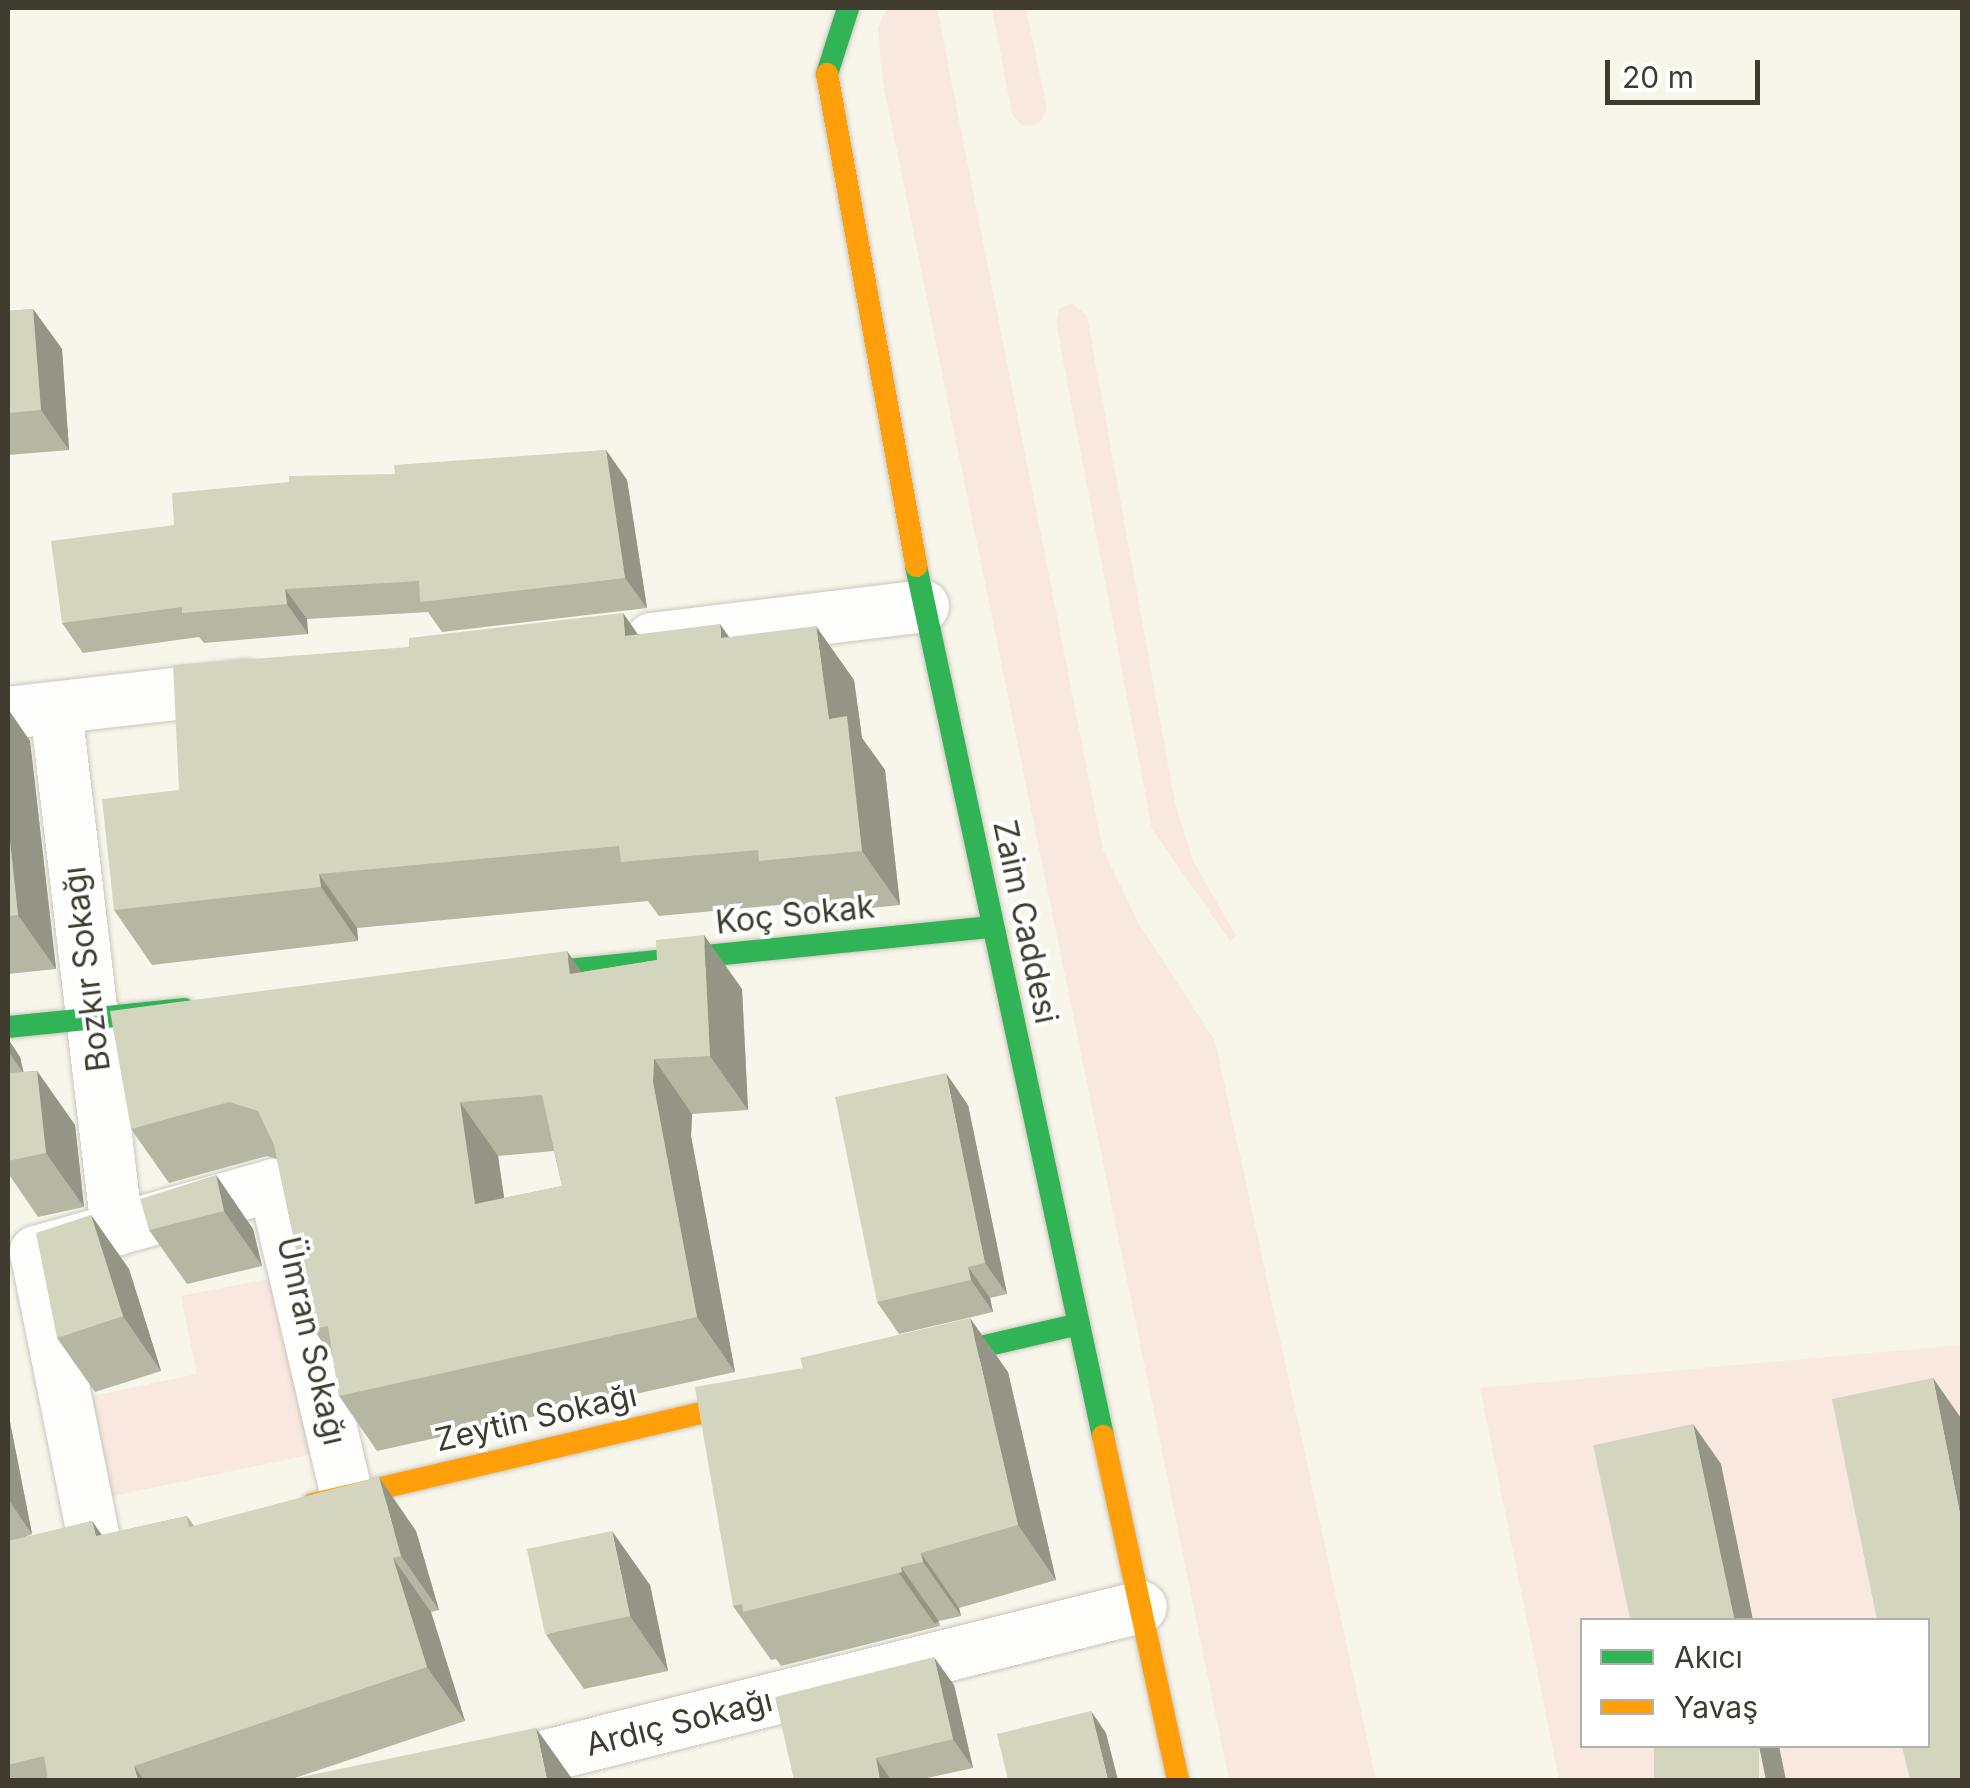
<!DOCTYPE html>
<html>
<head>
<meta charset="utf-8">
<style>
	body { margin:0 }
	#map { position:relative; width:1970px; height:1788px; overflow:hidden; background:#f8f5eb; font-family:Inter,sans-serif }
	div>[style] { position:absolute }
	.green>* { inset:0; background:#f8e8e0 }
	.roads { filter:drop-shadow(0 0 2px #c9c6bc) drop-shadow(0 0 2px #c9c6bc) }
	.street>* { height:52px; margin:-26px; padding:0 26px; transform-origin:26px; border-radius:26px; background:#fefefc }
	.fast>* { height:22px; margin:-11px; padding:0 11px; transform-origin:11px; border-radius:11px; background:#30b455 }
	.slow>* { height:22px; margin:-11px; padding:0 11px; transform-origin:11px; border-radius:11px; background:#ff9f0a }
	.wall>* { inset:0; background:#b5b7a3 }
	.shaded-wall>* { inset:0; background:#949585; transform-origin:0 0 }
	.building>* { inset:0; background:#d3d5be; transform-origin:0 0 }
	span { translate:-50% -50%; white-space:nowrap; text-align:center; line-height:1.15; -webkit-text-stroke:8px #fff; paint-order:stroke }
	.street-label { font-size:32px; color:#403b2f }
	.frame { position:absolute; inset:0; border:10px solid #403b2f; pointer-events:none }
	.legend { position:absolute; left:1580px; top:1618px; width:350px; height:130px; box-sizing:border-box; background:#fff; border:2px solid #b3b1ac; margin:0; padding:12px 18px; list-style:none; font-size:30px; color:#403b2f }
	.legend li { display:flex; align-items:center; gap:20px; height:50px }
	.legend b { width:50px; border:2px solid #b3b1ac }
	.scale { position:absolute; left:1605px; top:60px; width:155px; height:45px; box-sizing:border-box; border:5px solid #403b2f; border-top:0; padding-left:12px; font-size:30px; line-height:35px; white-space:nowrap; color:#403b2f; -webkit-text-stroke:8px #fff; paint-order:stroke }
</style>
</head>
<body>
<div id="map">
	<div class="green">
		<i style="clip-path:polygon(887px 8px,937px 8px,1103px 850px,1139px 924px,1215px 1041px,1376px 1780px,1229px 1780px,883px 83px,878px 28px)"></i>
		<i style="clip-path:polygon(992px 8px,1026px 8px,1047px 110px,1039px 124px,1022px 126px,1012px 114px)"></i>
		<i style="clip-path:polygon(1072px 303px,1087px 316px,1175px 803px,1193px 861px,1236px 936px,1230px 941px,1152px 829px,1056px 322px,1059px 309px)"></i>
		<i style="clip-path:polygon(282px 1276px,318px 1453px,108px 1497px,87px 1397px,197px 1374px,181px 1296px)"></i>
		<i style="clip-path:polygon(evenodd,1962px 1345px,1962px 1780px,1559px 1780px,1480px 1388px,1962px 1345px,1582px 1620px,1928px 1620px,1928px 1746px,1582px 1746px,1582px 1620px)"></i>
	</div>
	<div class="roads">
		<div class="street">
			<i style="left:652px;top:639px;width:273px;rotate:-6.9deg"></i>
			<i style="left:56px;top:709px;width:524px;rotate:83.31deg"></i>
			<i style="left:8px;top:713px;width:240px;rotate:-6.5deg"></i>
			<i style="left:97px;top:1554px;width:308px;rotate:-101.4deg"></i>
			<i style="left:36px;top:1252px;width:247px;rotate:-15.7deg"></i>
			<i style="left:274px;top:1185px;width:319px;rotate:76.8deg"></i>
			<i style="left:450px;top:1780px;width:712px;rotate:-14.06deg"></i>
		</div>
		<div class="fast">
			<i style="left:827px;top:74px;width:69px;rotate:-72.3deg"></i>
			<i style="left:916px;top:566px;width:890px;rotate:77.87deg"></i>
			<i style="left:508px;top:976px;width:487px;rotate:-5.8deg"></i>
			<i style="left:8px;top:1027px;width:177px;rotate:-5.8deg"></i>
			<i style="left:916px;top:1362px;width:167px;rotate:-13.1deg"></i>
		</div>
		<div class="slow">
			<i style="left:827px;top:74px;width:500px;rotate:79.7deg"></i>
			<i style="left:1103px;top:1436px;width:352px;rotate:77.7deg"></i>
			<i style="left:313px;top:1504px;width:468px;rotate:-13.2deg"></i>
		</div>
	</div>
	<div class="wall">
		<i style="clip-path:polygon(33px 309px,62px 349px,69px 450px,8px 455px,8px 311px)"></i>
		<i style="clip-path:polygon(606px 450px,627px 480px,647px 608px,442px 632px,428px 612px,307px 619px,308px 634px,204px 643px,199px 637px,83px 653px,62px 623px,395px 474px)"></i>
		<i style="clip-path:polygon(638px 634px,729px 637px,854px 680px,862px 738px,885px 770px,900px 905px,797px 916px,789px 904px,659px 916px,648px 901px,357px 928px,358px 941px,152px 965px,114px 910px,179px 790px)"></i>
		<i style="clip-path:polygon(8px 709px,30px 741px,56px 969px,8px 974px)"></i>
		<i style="clip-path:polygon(evenodd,657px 960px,742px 989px,748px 1110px,692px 1114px,691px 1136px,735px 1372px,377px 1451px,339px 1396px,333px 1357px,313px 1329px,277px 1159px,267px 1156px,169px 1183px,131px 1129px,582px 972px,657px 960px,554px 1151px,562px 1186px,504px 1198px,498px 1156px,554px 1151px)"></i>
		<i style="clip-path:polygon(8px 1039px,20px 1057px,23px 1072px,37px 1071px,75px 1125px,84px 1207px,38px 1217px,8px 1173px)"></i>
		<i style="clip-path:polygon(968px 1105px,1007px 1294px,990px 1298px,993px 1312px,899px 1334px,877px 1302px)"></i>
		<i style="clip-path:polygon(216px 1175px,253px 1229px,262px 1266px,187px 1284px,149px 1230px)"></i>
		<i style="clip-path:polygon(91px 1215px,129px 1269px,161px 1371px,95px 1392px,57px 1338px)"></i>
		<i style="clip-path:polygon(1008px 1372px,1056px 1580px,959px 1608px,961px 1616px,939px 1621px,940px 1626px,781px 1666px,776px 1659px,771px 1660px,733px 1606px)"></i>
		<i style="clip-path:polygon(8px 1412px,32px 1534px,23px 1538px,92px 1521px,102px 1535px,187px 1516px,194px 1526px,416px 1531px,439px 1610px,431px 1612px,465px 1721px,292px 1779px,573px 1780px,8px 1780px)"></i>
		<i style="clip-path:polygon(650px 1585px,668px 1671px,584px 1689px,546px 1635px)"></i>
		<i style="clip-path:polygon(954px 1685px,973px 1768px,918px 1780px,794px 1780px)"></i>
	</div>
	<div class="shaded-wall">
		<i style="clip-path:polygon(33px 309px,62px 349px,69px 450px,41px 410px)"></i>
		<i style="clip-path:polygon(606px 450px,627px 480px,647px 608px,625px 578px)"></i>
		<i style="clip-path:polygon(285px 589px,307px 619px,308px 634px,287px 604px)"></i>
		<i style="clip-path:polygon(623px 613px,661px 667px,625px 636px)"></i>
		<i style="clip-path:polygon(720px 624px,758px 678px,721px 638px)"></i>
		<i style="clip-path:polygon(816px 626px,854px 680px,862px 738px,885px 770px,900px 905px,862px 851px,829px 719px)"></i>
		<i style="clip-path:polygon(8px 709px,30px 741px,56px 969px,18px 915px,8px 823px)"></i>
		<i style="clip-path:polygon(319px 874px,357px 928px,358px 941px,321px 887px)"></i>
		<i style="clip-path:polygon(704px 935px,742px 989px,748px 1110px,710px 1056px)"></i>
		<i style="clip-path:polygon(567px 951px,605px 1005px,570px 974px)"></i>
		<i style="clip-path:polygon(8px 1039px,20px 1057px,24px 1074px,8px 1051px)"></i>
		<i style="clip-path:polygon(654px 1059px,692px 1114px,691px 1136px,735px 1372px,697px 1317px,653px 1082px)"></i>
		<i style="clip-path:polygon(37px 1071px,75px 1125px,84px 1207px,46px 1153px)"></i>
		<i style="clip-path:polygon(946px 1073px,968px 1105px,1007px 1294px,985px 1263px)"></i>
		<i style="clip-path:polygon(460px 1102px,498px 1156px,513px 1258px,475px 1204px)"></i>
		<i style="clip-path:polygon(216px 1175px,253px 1229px,262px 1266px,224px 1211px)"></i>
		<i style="clip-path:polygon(91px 1215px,129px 1269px,161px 1371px,123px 1316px)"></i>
		<i style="clip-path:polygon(968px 1267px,990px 1298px,993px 1312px,971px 1280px)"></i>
		<i style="clip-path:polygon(970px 1318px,1008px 1372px,1056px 1580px,1018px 1525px)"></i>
		<i style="clip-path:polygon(1933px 1378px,1961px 1418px,1962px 1427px,1962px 1524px)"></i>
		<i style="clip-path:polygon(8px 1412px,32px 1534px,8px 1499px)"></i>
		<i style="clip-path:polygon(1693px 1424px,1721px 1464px,1753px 1620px,1733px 1620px)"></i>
		<i style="clip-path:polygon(379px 1477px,416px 1531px,439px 1610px,401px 1556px)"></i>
		<i style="clip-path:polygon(92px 1521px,130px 1576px,96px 1536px)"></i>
		<i style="clip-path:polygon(612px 1531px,650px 1585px,668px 1671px,630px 1616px)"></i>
		<i style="clip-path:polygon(921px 1553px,959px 1608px,961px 1616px,923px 1562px)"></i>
		<i style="clip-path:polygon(393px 1558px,431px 1612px,465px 1721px,427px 1667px)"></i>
		<i style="left:901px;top:1567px;width:66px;height:5px;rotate:55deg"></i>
		<i style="clip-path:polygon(934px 1657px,954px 1685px,973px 1768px,953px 1739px)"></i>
		<i style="clip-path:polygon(1091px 1711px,1106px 1733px,1118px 1780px,1108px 1780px)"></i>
		<i style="clip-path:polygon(536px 1728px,573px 1780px,547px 1780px)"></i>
		<i style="clip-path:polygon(1759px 1746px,1779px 1746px,1786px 1780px,1766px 1780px)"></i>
		<i style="clip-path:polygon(876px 1758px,891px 1780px,880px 1780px)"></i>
		<i style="clip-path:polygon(134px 1766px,144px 1780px,138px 1780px)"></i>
	</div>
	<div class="building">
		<i style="clip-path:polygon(33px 309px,41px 410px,8px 413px,8px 311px)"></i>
		<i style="clip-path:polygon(606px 450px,625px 578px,420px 602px,419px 581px,285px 589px,287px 604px,182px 613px,182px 607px,62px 623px,51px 541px,174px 525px,172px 493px,289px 482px,289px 476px,395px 474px,394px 465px)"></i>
		<i style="clip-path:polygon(623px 613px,625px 636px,720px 624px,721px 638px,816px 626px,829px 719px,847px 716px,862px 851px,759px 861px,758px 850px,621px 862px,619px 846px,319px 874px,321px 887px,114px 910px,102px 799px,179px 790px,173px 665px,409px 647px,409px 638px)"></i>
		<i style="clip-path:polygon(8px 823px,18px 915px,8px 916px)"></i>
		<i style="clip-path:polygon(evenodd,704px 935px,710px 1056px,654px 1059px,653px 1082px,697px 1317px,339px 1396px,328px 1326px,313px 1329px,274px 1145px,258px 1111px,229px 1102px,131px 1129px,110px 1011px,567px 951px,570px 974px,657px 960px,656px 940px,704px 935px,542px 1095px,562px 1186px,475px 1204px,460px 1102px,542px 1095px)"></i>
		<i style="clip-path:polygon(37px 1071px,46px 1153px,8px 1161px,8px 1073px)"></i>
		<i style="clip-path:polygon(946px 1073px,985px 1263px,968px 1267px,971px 1280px,877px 1302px,835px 1097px)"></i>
		<i style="clip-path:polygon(216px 1175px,224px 1211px,149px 1230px,140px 1199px)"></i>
		<i style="clip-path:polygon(91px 1215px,123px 1316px,57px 1338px,36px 1233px)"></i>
		<i style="clip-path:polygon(970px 1318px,1018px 1525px,921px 1553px,923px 1562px,901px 1567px,902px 1572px,743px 1612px,742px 1604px,733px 1606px,695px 1387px,803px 1368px,800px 1358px)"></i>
		<i style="clip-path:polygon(1933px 1378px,1962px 1524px,1962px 1780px,1910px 1780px,1902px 1746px,1928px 1746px,1928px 1620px,1877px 1620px,1832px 1399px)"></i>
		<i style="left:1693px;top:1424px;width:200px;height:102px;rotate:78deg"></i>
		<i style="clip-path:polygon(379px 1477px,401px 1556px,393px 1558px,427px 1667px,134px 1766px,138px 1780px,48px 1780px,44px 1756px,8px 1765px,8px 1541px,92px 1521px,96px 1536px,187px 1516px,189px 1527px)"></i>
		<i style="left:612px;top:1531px;width:87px;height:87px;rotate:78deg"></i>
		<i style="clip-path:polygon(934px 1657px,953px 1739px,876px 1758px,880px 1780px,794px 1780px,775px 1697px)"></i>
		<i style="clip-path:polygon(1091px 1711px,1108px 1780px,1008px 1780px,997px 1734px)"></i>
		<i style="clip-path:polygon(536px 1728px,547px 1780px,287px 1780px)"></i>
		<i style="left:1654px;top:1746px;width:105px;height:35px"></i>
	</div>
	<div class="street-label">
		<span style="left:795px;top:915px;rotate:-6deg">Koç Sokak</span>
		<span style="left:1025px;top:922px;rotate:78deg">Zaim Caddesi</span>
		<span style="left:87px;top:969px;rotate:-97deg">Bozkır Sokağı</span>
		<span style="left:311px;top:1341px;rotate:77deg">Ümran Sokağı</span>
		<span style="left:536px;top:1418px;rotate:-13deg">Zeytin Sokağı</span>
		<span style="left:679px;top:1723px;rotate:-14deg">Ardıç Sokağı</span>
	</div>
	<div class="frame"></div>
	<ul class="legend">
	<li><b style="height:12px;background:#30b455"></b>Akıcı</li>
	<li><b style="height:12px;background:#ff9f0a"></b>Yavaş</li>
	</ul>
	<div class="scale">20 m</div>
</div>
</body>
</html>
